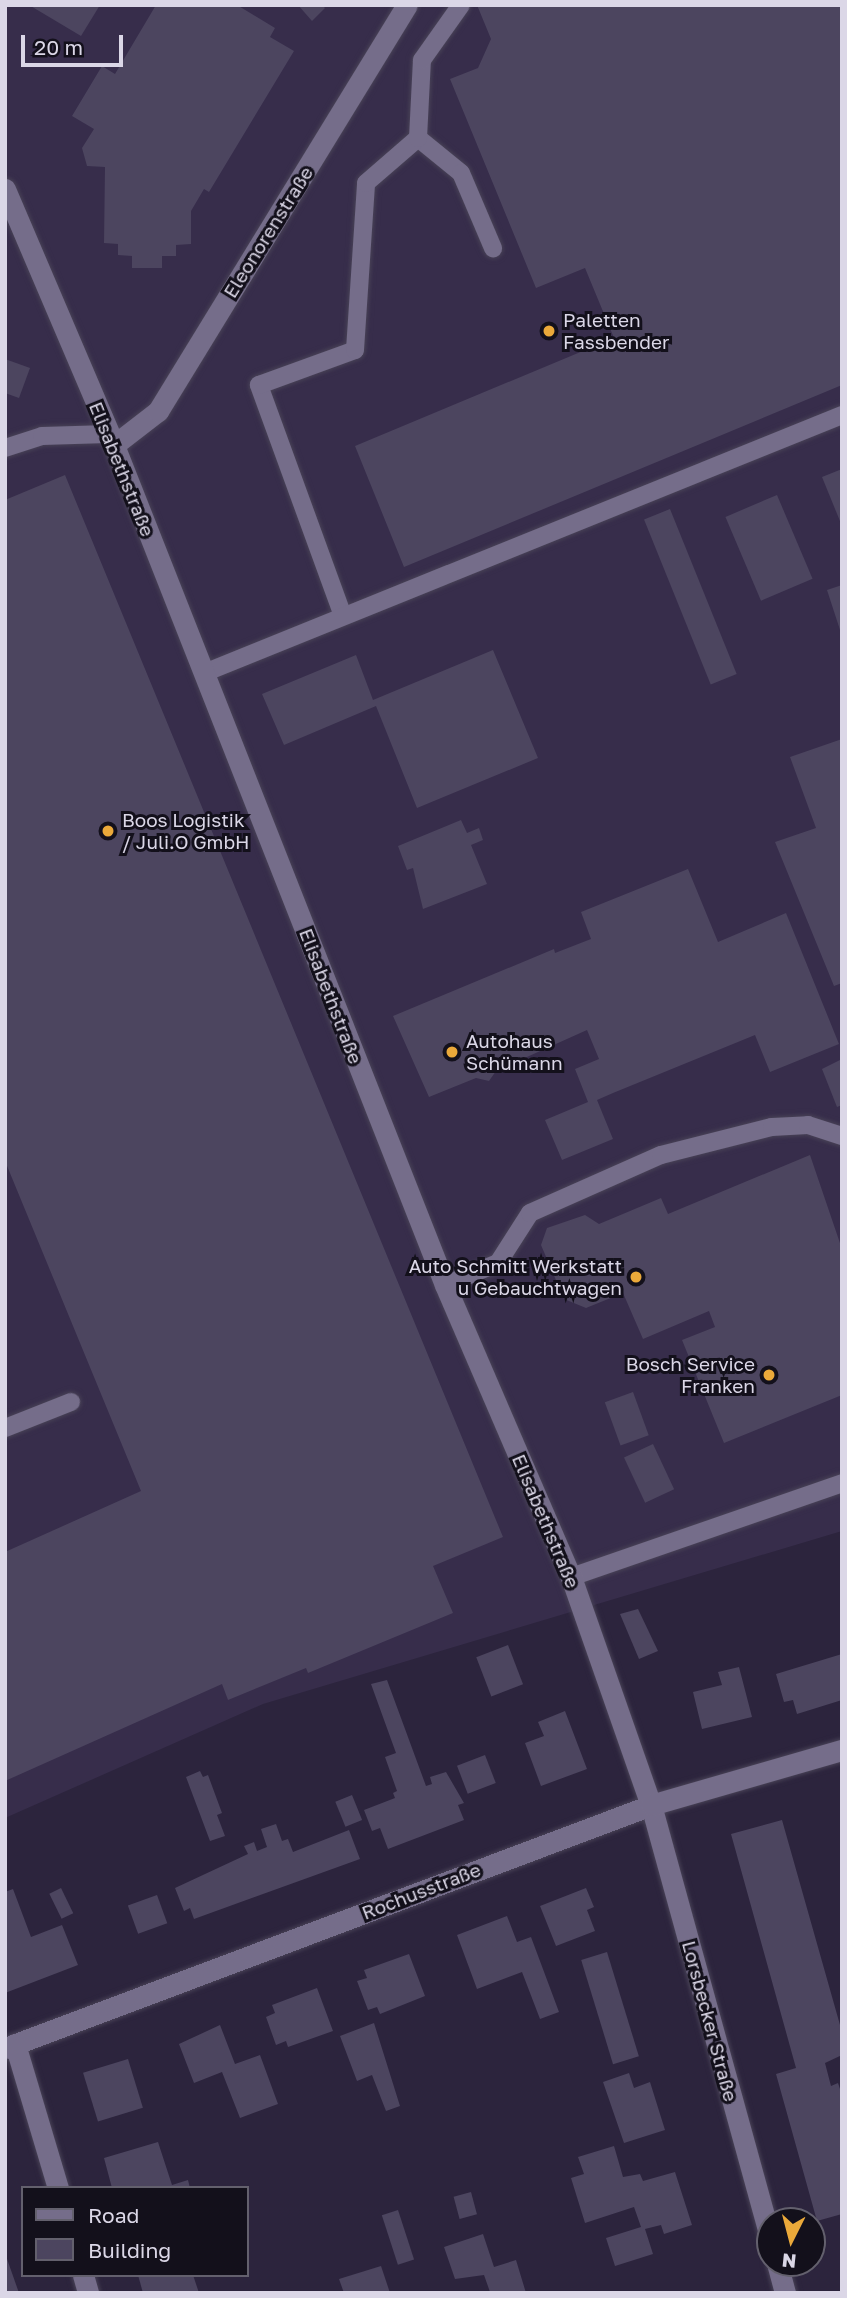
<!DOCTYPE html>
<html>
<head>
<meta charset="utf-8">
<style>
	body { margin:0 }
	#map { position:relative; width:847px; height:2298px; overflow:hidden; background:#2c243d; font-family:"Golos Text",sans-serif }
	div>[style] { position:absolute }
	.built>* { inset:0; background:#372d4b }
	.building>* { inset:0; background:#4c455f; transform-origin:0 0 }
	.roads { filter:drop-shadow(0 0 2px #484256) drop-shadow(0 0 2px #484256) }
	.lane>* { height:18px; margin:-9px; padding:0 9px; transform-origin:9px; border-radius:9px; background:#756d8a }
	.street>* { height:21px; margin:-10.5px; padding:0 10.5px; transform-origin:10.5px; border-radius:10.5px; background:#756d8a }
	.dots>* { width:19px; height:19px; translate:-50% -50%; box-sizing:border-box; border:4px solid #13101b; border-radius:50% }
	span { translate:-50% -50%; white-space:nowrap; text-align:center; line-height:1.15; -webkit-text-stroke:6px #13101b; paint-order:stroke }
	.street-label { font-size:19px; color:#dbd7e7 }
	.poi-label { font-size:19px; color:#dbd7e7 }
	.left { translate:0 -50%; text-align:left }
	.right { translate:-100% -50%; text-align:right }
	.frame { position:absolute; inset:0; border:7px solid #dbd7e7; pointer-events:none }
	.legend { position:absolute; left:21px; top:2186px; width:228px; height:91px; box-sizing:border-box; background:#13101b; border:2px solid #63606d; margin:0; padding:9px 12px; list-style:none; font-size:21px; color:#dbd7e7 }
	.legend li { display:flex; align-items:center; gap:14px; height:35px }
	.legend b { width:35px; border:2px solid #63606d }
	.north { position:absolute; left:756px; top:2207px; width:70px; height:70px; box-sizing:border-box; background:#13101b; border:2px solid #63606d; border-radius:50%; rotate:186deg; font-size:19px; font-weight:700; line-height:28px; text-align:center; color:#dbd7e7 }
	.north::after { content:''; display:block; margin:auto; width:24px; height:32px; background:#eba93a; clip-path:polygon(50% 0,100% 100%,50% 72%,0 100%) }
	.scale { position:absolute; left:21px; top:35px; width:102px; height:32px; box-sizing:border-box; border:4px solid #dbd7e7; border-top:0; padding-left:9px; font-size:21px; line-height:24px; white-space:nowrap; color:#dbd7e7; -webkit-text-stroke:5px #13101b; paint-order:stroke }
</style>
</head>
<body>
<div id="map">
	<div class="built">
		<i style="clip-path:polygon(5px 5px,842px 5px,842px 1531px,263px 1704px,5px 1818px)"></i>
	</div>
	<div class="building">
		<i style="clip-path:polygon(29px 5px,100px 5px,81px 36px)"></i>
		<i style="clip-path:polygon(156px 5px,237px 5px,275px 28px,270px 37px,294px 51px,209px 192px,204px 189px,191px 211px,191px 244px,176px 245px,176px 256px,162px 256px,162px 268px,132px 268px,132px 256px,118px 255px,118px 244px,104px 243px,105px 167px,87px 166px,82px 148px,94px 129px,72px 116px,102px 66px,115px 74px)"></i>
		<i style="clip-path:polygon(298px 5px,322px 5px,325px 8px,312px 21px)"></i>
		<i style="clip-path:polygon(477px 5px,842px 5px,842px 385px,404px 567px,355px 446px,614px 338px,585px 268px,536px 288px,450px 79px,478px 68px,491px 39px)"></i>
		<i style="clip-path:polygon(5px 359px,30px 368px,19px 398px,5px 393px)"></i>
		<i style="clip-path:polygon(842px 469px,842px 526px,822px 477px)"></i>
		<i style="clip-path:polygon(65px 475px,503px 1537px,433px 1566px,453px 1613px,308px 1673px,306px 1668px,228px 1700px,222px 1684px,5px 1781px,5px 1552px,141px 1491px,5px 1161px,5px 500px)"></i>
		<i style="left:777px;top:495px;width:91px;height:56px;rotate:67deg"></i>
		<i style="left:670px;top:509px;width:178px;height:28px;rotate:68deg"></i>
		<i style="clip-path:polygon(842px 585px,842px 633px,841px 633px,827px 590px)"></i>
		<i style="clip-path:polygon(493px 650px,538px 758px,417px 808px,376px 706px,284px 745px,262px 694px,356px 655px,373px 700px)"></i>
		<i style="clip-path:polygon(842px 739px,842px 983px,834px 986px,775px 842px,816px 828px,790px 757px)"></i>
		<i style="clip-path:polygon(461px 820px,467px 833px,479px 828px,483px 840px,471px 845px,487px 884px,423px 909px,413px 868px,407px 870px,398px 846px)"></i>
		<i style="clip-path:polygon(688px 869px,718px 942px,786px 913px,839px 1044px,770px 1072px,755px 1035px,613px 1093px,597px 1100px,613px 1139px,562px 1160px,545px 1120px,588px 1102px,575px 1069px,599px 1059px,587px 1030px,496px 1071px,489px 1081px,476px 1078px,429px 1097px,393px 1016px,554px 949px,555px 953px,591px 939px,581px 912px)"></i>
		<i style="clip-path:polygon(842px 1059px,842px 1105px,837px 1107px,822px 1069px)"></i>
		<i style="clip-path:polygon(810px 1155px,842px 1249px,842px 1395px,724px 1443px,682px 1340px,715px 1327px,709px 1311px,643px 1339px,623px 1293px,586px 1308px,564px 1299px,541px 1245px,547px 1228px,585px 1215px,599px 1224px,661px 1198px,668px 1214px)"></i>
		<i style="left:633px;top:1392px;width:46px;height:30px;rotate:70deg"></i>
		<i style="left:653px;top:1444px;width:50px;height:32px;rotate:65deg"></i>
		<i style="clip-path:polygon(638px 1609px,658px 1651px,639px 1659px,620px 1614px)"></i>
		<i style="left:508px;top:1645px;width:42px;height:34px;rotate:69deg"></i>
		<i style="clip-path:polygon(842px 1654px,842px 1700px,797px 1714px,793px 1700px,784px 1702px,776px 1674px)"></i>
		<i style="clip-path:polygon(739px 1667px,752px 1717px,702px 1729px,693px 1692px,722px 1685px,718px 1672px)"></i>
		<i style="clip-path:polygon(387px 1680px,426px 1786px,432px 1784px,430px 1777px,446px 1772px,464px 1803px,458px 1805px,464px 1820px,388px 1849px,380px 1828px,372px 1831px,364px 1810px,395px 1798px,393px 1793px,397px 1791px,385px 1757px,396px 1753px,371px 1684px)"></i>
		<i style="clip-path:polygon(565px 1711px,587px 1769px,541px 1786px,525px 1743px,544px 1736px,538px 1722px)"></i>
		<i style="left:485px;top:1755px;width:30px;height:30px;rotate:69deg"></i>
		<i style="clip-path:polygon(200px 1771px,203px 1777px,208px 1775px,222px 1813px,217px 1815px,225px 1836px,210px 1841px,186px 1777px)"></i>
		<i style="left:352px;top:1795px;width:27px;height:18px;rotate:68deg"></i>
		<i style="clip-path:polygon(782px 1820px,842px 2032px,842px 2055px,825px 2063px,831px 2086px,838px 2083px,842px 2095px,842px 2214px,817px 2221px,776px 2074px,796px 2068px,731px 1834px)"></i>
		<i style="clip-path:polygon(276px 1824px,282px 1841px,288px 1839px,293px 1852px,349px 1830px,360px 1859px,194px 1919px,190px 1908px,184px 1911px,175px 1888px,248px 1854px,244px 1846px,254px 1842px,257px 1851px,267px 1847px,261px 1829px)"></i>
		<i style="left:61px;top:1888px;width:28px;height:13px;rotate:64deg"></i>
		<i style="clip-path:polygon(586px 1888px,594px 1907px,587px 1910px,595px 1931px,556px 1946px,540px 1906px)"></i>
		<i style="clip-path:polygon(13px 1889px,31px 1937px,62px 1925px,78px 1965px,5px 1993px,5px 1892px)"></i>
		<i style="left:157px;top:1895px;width:30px;height:31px;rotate:70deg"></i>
		<i style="clip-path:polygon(507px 1916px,517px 1942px,531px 1937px,559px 2012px,540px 2019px,522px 1972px,477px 1989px,457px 1935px)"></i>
		<i style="left:607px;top:1952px;width:109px;height:27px;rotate:73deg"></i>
		<i style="clip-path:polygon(409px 1954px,425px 1996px,380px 2014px,377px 2007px,368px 2010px,357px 1981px,367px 1978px,364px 1970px)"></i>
		<i style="clip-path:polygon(317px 1988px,333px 2031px,288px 2047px,286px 2041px,276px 2045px,266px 2017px,275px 2013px,272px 2005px)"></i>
		<i style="clip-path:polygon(374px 2023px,400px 2106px,386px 2111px,372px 2075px,357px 2081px,340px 2036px)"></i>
		<i style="clip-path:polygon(220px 2025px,235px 2064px,260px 2055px,278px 2104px,240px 2118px,222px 2072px,194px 2083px,179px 2044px)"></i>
		<i style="left:128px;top:2059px;width:51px;height:47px;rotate:73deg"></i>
		<i style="clip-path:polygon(629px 2073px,634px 2088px,650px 2082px,665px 2130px,624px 2143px,603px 2082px)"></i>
		<i style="clip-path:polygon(158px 2142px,172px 2185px,188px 2180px,190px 2188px,112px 2188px,104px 2158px)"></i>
		<i style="clip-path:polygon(614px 2146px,623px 2177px,640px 2174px,643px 2181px,675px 2172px,692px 2225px,664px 2234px,661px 2225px,645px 2229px,653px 2254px,615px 2266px,606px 2238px,641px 2227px,634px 2207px,585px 2223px,571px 2178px,584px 2174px,578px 2157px)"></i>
		<i style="left:471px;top:2192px;width:23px;height:18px;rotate:75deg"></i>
		<i style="left:398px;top:2210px;width:52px;height:17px;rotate:72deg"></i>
		<i style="clip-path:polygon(483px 2234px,494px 2267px,516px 2260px,526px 2293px,490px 2292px,484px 2275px,455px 2279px,444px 2247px)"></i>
		<i style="clip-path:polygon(5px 2256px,6px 2256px,19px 2293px,5px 2293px)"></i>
		<i style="clip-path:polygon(381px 2266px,390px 2293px,344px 2293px,339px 2279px)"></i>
		<i style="clip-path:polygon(138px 2275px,193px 2275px,199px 2293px,143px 2293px)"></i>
	</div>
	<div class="roads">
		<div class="lane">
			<i style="left:418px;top:138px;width:55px;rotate:39.1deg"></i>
			<i style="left:461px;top:173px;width:82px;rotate:66.9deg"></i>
			<i style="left:5px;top:448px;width:39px;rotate:-18deg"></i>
			<i style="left:42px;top:436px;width:66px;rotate:-1.7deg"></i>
			<i style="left:343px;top:616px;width:246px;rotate:-110deg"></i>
			<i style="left:259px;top:385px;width:102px;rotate:-20deg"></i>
			<i style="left:355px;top:350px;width:167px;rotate:-86.2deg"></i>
			<i style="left:366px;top:183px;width:69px;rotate:-40.9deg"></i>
			<i style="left:418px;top:138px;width:78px;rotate:-87.1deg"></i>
			<i style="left:422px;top:60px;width:67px;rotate:-54.7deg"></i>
			<i style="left:204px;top:673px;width:688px;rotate:-22.02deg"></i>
			<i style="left:445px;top:1285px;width:57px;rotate:-22.5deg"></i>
			<i style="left:498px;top:1263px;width:59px;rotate:-57.4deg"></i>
			<i style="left:530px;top:1213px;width:143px;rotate:-23.9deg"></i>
			<i style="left:661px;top:1155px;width:114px;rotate:-14.2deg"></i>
			<i style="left:772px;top:1127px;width:36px;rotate:-3deg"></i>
			<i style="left:808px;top:1125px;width:36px;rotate:18deg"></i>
			<i style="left:5px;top:1428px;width:71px;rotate:-21.5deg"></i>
			<i style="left:571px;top:1577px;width:287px;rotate:-19.1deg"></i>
		</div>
		<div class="street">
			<i style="left:5px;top:189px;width:278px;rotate:66.9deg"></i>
			<i style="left:114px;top:445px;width:903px;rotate:68.49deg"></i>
			<i style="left:445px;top:1285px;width:318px;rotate:66.7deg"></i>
			<i style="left:571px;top:1577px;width:242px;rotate:70.7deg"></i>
			<i style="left:651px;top:1805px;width:448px;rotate:74.6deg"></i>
			<i style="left:114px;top:445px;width:56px;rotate:-37.7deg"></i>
			<i style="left:158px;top:411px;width:476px;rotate:-58.5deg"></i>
			<i style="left:15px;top:2044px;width:150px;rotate:73.4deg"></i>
			<i style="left:5px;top:2048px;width:690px;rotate:-20.61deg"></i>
			<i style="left:651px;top:1805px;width:199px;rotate:-16.1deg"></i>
			<i style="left:777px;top:2263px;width:31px;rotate:75deg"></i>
			<i style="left:83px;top:2275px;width:19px;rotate:74deg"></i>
		</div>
	</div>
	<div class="dots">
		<i style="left:549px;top:331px;background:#eba93a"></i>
		<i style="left:108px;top:831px;background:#eba93a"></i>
		<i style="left:452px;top:1052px;background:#eba93a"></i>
		<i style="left:636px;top:1277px;background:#eba93a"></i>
		<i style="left:769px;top:1375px;background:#eba93a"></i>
	</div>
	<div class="street-label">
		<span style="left:268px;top:232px;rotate:-58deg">Eleonorenstraße</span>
		<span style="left:122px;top:469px;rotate:68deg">Elisabethstraße</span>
		<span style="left:331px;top:996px;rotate:69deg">Elisabethstraße</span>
		<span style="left:546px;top:1521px;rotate:67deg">Elisabethstraße</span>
		<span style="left:421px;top:1891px;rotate:-21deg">Rochusstraße</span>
		<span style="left:710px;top:2021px;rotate:75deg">Lorsbecker Straße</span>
	</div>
	<div class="poi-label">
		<span class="left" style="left:563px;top:331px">Paletten<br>Fassbender</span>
		<span class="left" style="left:122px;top:831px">Boos Logistik<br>/ Juli.O GmbH</span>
		<span class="left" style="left:466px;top:1052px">Autohaus<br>Schümann</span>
		<span class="right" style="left:622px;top:1277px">Auto Schmitt Werkstatt<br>u Gebauchtwagen</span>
		<span class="right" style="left:755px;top:1375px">Bosch Service<br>Franken</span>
	</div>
	<div class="frame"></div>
	<ul class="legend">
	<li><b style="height:9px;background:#756d8a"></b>Road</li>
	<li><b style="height:19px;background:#4c455f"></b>Building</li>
	</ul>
	<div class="north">N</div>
	<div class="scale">20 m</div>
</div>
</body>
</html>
